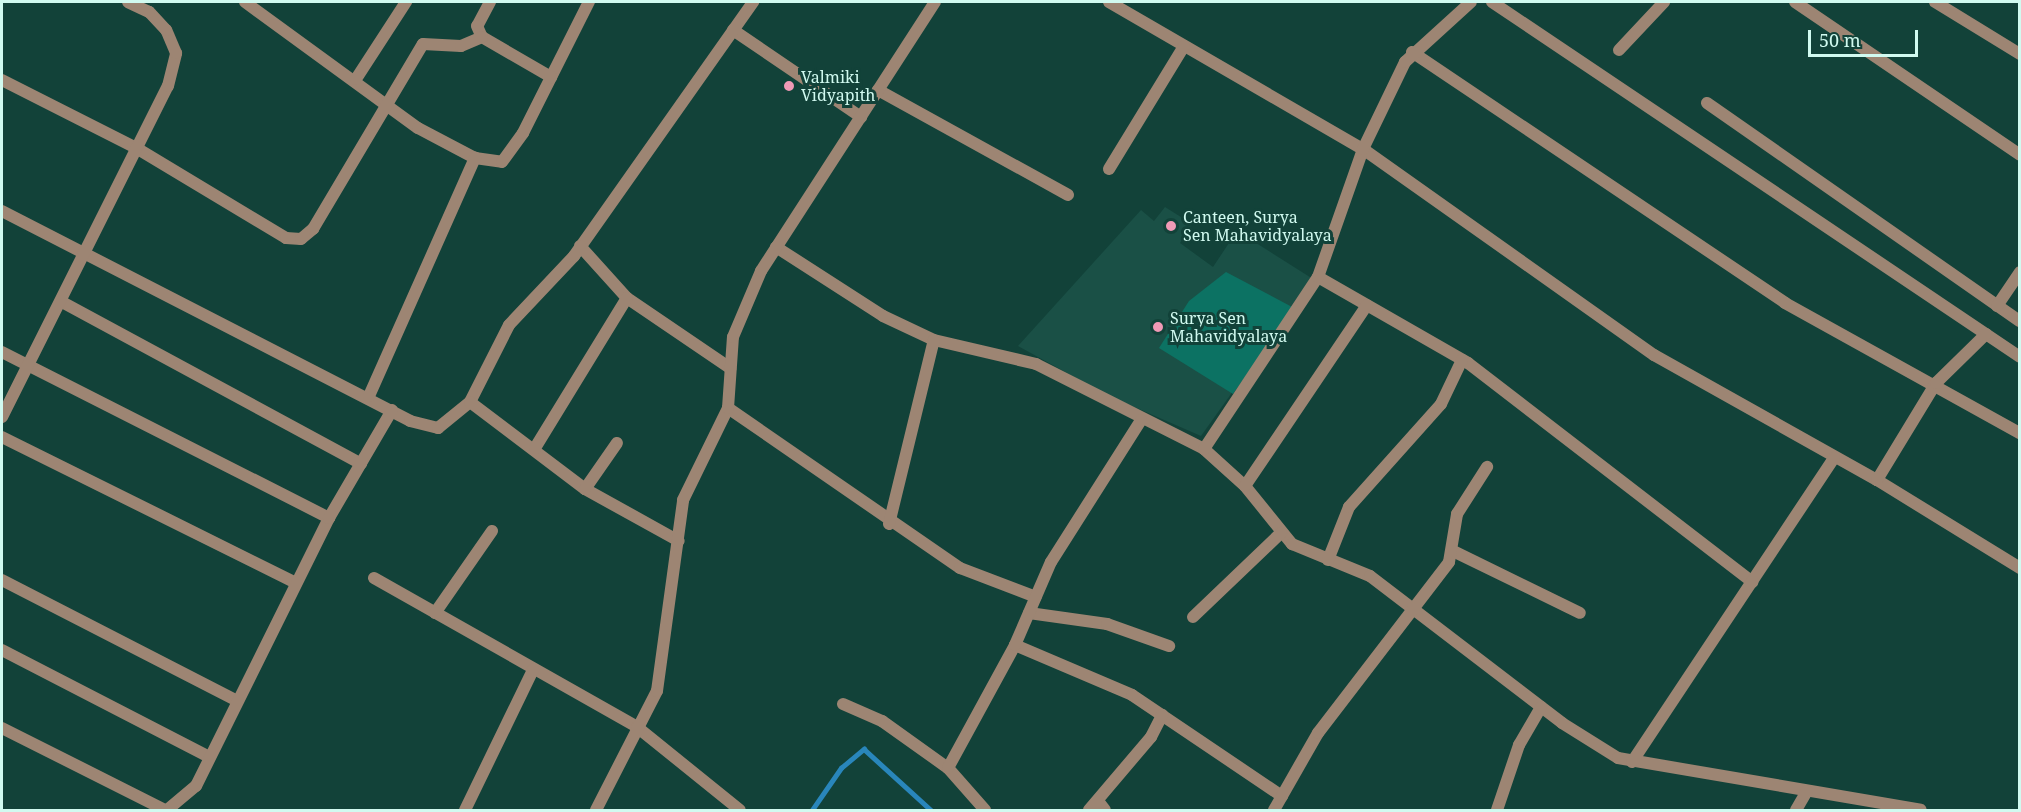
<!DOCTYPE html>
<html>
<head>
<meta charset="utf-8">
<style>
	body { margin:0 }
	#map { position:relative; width:2021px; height:812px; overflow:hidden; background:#124239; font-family:"Noto Serif",serif }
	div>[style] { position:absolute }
	.built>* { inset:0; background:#1a5046 }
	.green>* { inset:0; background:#0c7263 }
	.stream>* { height:4.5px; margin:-2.25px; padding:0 2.25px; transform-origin:2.25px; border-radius:2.25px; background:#2986bb }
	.street>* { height:12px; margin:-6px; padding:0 6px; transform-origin:6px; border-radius:6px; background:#9d8573 }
	.dots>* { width:16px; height:16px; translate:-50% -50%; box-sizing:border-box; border:3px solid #124239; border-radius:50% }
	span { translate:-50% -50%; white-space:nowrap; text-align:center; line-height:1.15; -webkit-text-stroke:6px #124239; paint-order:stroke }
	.poi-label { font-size:16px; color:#d1faf0 }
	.left { translate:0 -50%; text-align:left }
	.frame { position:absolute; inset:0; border:3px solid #d1faf0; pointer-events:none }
	.scale { position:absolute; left:1808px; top:30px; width:110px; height:27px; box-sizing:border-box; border:3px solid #d1faf0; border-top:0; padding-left:8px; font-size:18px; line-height:21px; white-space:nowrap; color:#d1faf0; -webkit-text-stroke:4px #124239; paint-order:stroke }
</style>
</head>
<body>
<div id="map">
	<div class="built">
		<i style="clip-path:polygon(1165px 207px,1192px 224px,1180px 243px,1213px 267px,1237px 231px,1313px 279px,1201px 436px,1109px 396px,1018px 346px,1141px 210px,1154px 221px)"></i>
	</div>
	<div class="green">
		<i style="clip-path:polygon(1226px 272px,1294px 308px,1233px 394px,1159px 348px,1189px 301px)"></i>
	</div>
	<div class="stream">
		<i style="left:812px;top:810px;width:51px;rotate:-55.4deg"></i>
		<i style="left:841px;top:768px;width:30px;rotate:-40deg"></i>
		<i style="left:864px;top:749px;width:91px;rotate:42.3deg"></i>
	</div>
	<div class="street">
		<i style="left:245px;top:2px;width:214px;rotate:36.1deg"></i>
		<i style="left:418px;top:128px;width:64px;rotate:27.8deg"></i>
		<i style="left:475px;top:158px;width:27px;rotate:8deg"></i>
		<i style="left:502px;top:162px;width:36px;rotate:-54deg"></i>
		<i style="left:523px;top:133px;width:147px;rotate:-63.3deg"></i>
		<i style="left:490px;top:2px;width:27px;rotate:118deg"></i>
		<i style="left:477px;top:26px;width:12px;rotate:66deg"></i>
		<i style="left:482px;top:37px;width:80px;rotate:30.1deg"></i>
		<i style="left:1109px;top:2px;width:293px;rotate:30.1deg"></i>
		<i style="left:1363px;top:149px;width:357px;rotate:35.3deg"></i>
		<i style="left:1654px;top:355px;width:256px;rotate:29.3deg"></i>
		<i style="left:1877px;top:480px;width:168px;rotate:31.6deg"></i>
		<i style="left:1492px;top:2px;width:636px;rotate:33.91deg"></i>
		<i style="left:1795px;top:2px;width:272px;rotate:34.2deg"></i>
		<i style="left:1935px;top:2px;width:100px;rotate:31.5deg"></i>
		<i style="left:733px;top:30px;width:155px;rotate:34.2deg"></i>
		<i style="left:1619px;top:50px;width:66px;rotate:-46.8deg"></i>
		<i style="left:1412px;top:52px;width:450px;rotate:33.9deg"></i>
		<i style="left:1785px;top:303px;width:269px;rotate:29deg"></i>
		<i style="left:356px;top:79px;width:92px;rotate:-57deg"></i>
		<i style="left:2px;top:80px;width:153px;rotate:26.9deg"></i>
		<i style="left:138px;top:149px;width:173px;rotate:31deg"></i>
		<i style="left:286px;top:238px;width:15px;rotate:4deg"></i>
		<i style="left:301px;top:239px;width:16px;rotate:-40deg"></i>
		<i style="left:313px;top:229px;width:215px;rotate:-59.3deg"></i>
		<i style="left:423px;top:44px;width:38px;rotate:3deg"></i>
		<i style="left:461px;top:46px;width:23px;rotate:-23deg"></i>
		<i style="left:878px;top:90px;width:217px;rotate:28.9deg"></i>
		<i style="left:1707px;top:103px;width:381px;rotate:34.9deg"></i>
		<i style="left:1109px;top:169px;width:144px;rotate:-58.6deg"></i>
		<i style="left:2px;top:211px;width:459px;rotate:27.2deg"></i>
		<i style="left:410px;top:421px;width:29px;rotate:14deg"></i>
		<i style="left:438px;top:428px;width:41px;rotate:-39.1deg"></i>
		<i style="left:470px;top:402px;width:86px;rotate:-63.1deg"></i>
		<i style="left:509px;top:325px;width:95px;rotate:-46.7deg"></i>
		<i style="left:574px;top:256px;width:311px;rotate:-54.8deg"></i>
		<i style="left:580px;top:246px;width:70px;rotate:47.9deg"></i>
		<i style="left:627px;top:298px;width:125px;rotate:34.2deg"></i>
		<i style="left:776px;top:247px;width:127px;rotate:32.8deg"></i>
		<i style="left:883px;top:316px;width:56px;rotate:25.2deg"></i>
		<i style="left:934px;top:340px;width:105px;rotate:13.2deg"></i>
		<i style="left:1036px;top:364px;width:188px;rotate:26.8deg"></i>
		<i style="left:1204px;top:449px;width:55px;rotate:42.1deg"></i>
		<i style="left:1245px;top:486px;width:75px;rotate:51deg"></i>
		<i style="left:1292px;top:544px;width:84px;rotate:22.3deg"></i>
		<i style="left:1370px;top:576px;width:242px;rotate:37.4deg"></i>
		<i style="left:1562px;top:723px;width:66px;rotate:32deg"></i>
		<i style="left:1618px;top:758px;width:307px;rotate:9.7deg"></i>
		<i style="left:1318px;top:277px;width:173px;rotate:29.8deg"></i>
		<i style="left:1468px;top:363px;width:359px;rotate:37.6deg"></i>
		<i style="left:62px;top:302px;width:340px;rotate:28.4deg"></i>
		<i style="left:1997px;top:306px;width:41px;rotate:-55.9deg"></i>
		<i style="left:2px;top:352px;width:367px;rotate:26.9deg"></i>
		<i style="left:369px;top:396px;width:261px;rotate:-66deg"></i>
		<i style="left:470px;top:402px;width:144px;rotate:37.1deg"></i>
		<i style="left:585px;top:489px;width:107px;rotate:29deg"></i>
		<i style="left:728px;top:408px;width:282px;rotate:34.6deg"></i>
		<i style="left:960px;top:568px;width:81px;rotate:20.9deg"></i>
		<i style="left:2px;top:417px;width:370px;rotate:-63.4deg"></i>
		<i style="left:168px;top:86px;width:34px;rotate:-76deg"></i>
		<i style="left:176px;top:53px;width:25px;rotate:-113deg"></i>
		<i style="left:166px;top:30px;width:25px;rotate:-133deg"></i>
		<i style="left:149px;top:12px;width:23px;rotate:-155deg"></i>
		<i style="left:2px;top:437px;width:328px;rotate:26.4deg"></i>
		<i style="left:535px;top:448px;width:176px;rotate:-58.5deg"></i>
		<i style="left:1204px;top:449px;width:206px;rotate:-56.5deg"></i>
		<i style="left:1318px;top:277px;width:136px;rotate:-70.6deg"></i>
		<i style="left:1363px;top:149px;width:97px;rotate:-64.2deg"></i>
		<i style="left:1405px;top:62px;width:89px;rotate:-42.3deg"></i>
		<i style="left:1877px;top:480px;width:114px;rotate:-58.7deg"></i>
		<i style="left:1936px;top:383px;width:70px;rotate:-44.4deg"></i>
		<i style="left:1245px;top:486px;width:218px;rotate:-56deg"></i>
		<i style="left:585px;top:489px;width:56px;rotate:-55.2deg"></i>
		<i style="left:889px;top:524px;width:189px;rotate:-76.3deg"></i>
		<i style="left:1453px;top:551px;width:141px;rotate:26deg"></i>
		<i style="left:1328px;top:560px;width:57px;rotate:-68.4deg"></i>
		<i style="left:1349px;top:507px;width:138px;rotate:-48.2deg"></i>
		<i style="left:1441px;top:404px;width:49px;rotate:-64.5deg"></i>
		<i style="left:374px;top:578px;width:302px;rotate:29.5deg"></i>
		<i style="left:637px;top:727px;width:132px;rotate:38.9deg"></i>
		<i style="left:2px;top:580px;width:262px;rotate:27.2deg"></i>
		<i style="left:435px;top:613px;width:100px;rotate:-55.2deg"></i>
		<i style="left:1029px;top:613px;width:79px;rotate:8deg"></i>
		<i style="left:1107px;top:624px;width:66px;rotate:19.5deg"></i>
		<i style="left:1193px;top:617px;width:122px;rotate:-43.7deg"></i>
		<i style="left:1015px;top:645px;width:127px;rotate:23.1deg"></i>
		<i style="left:1132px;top:695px;width:181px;rotate:34deg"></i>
		<i style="left:2px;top:650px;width:233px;rotate:27.3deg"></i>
		<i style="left:843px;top:704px;width:43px;rotate:23.6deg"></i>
		<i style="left:882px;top:721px;width:81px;rotate:35.5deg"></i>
		<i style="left:948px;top:768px;width:56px;rotate:48.6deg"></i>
		<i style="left:2px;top:728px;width:182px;rotate:26.7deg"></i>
		<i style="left:1632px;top:762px;width:365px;rotate:-56.4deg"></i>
		<i style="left:948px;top:768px;width:140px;rotate:-61.4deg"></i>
		<i style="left:1015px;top:645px;width:90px;rotate:-66.6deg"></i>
		<i style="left:1051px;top:562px;width:168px;rotate:-57.6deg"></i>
		<i style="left:1098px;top:801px;width:11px;rotate:52deg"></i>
		<i style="left:167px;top:810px;width:38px;rotate:-40deg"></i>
		<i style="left:196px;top:786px;width:299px;rotate:-63.6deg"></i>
		<i style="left:329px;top:518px;width:125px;rotate:-59.7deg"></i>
		<i style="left:465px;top:810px;width:156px;rotate:-64.1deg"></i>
		<i style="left:596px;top:810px;width:134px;rotate:-62.9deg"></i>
		<i style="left:657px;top:691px;width:193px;rotate:-82.2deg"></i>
		<i style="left:683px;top:500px;width:102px;rotate:-63.9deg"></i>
		<i style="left:728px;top:408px;width:71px;rotate:-86deg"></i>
		<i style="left:733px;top:337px;width:72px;rotate:-67deg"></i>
		<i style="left:761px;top:271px;width:320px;rotate:-57.1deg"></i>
		<i style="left:1089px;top:810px;width:96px;rotate:-49.7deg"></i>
		<i style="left:1151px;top:737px;width:25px;rotate:-63deg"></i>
		<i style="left:1274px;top:810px;width:89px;rotate:-60.3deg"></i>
		<i style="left:1318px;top:733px;width:215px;rotate:-52.5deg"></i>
		<i style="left:1449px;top:562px;width:49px;rotate:-80.5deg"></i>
		<i style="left:1457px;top:514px;width:56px;rotate:-57.4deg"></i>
		<i style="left:1497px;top:810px;width:69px;rotate:-71.3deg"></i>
		<i style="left:1519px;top:745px;width:44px;rotate:-59.9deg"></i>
		<i style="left:1796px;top:810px;width:22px;rotate:-60deg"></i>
	</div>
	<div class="dots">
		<i style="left:789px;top:86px;background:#f09ab6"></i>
		<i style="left:1171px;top:226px;background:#f09ab6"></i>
		<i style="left:1158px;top:327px;background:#f09ab6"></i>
	</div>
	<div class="poi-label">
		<span class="left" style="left:801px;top:86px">Valmiki<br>Vidyapith</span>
		<span class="left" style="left:1183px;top:226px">Canteen, Surya<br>Sen Mahavidyalaya</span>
		<span class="left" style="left:1170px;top:327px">Surya Sen<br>Mahavidyalaya</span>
	</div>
	<div class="frame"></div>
	<div class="scale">50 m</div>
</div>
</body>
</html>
